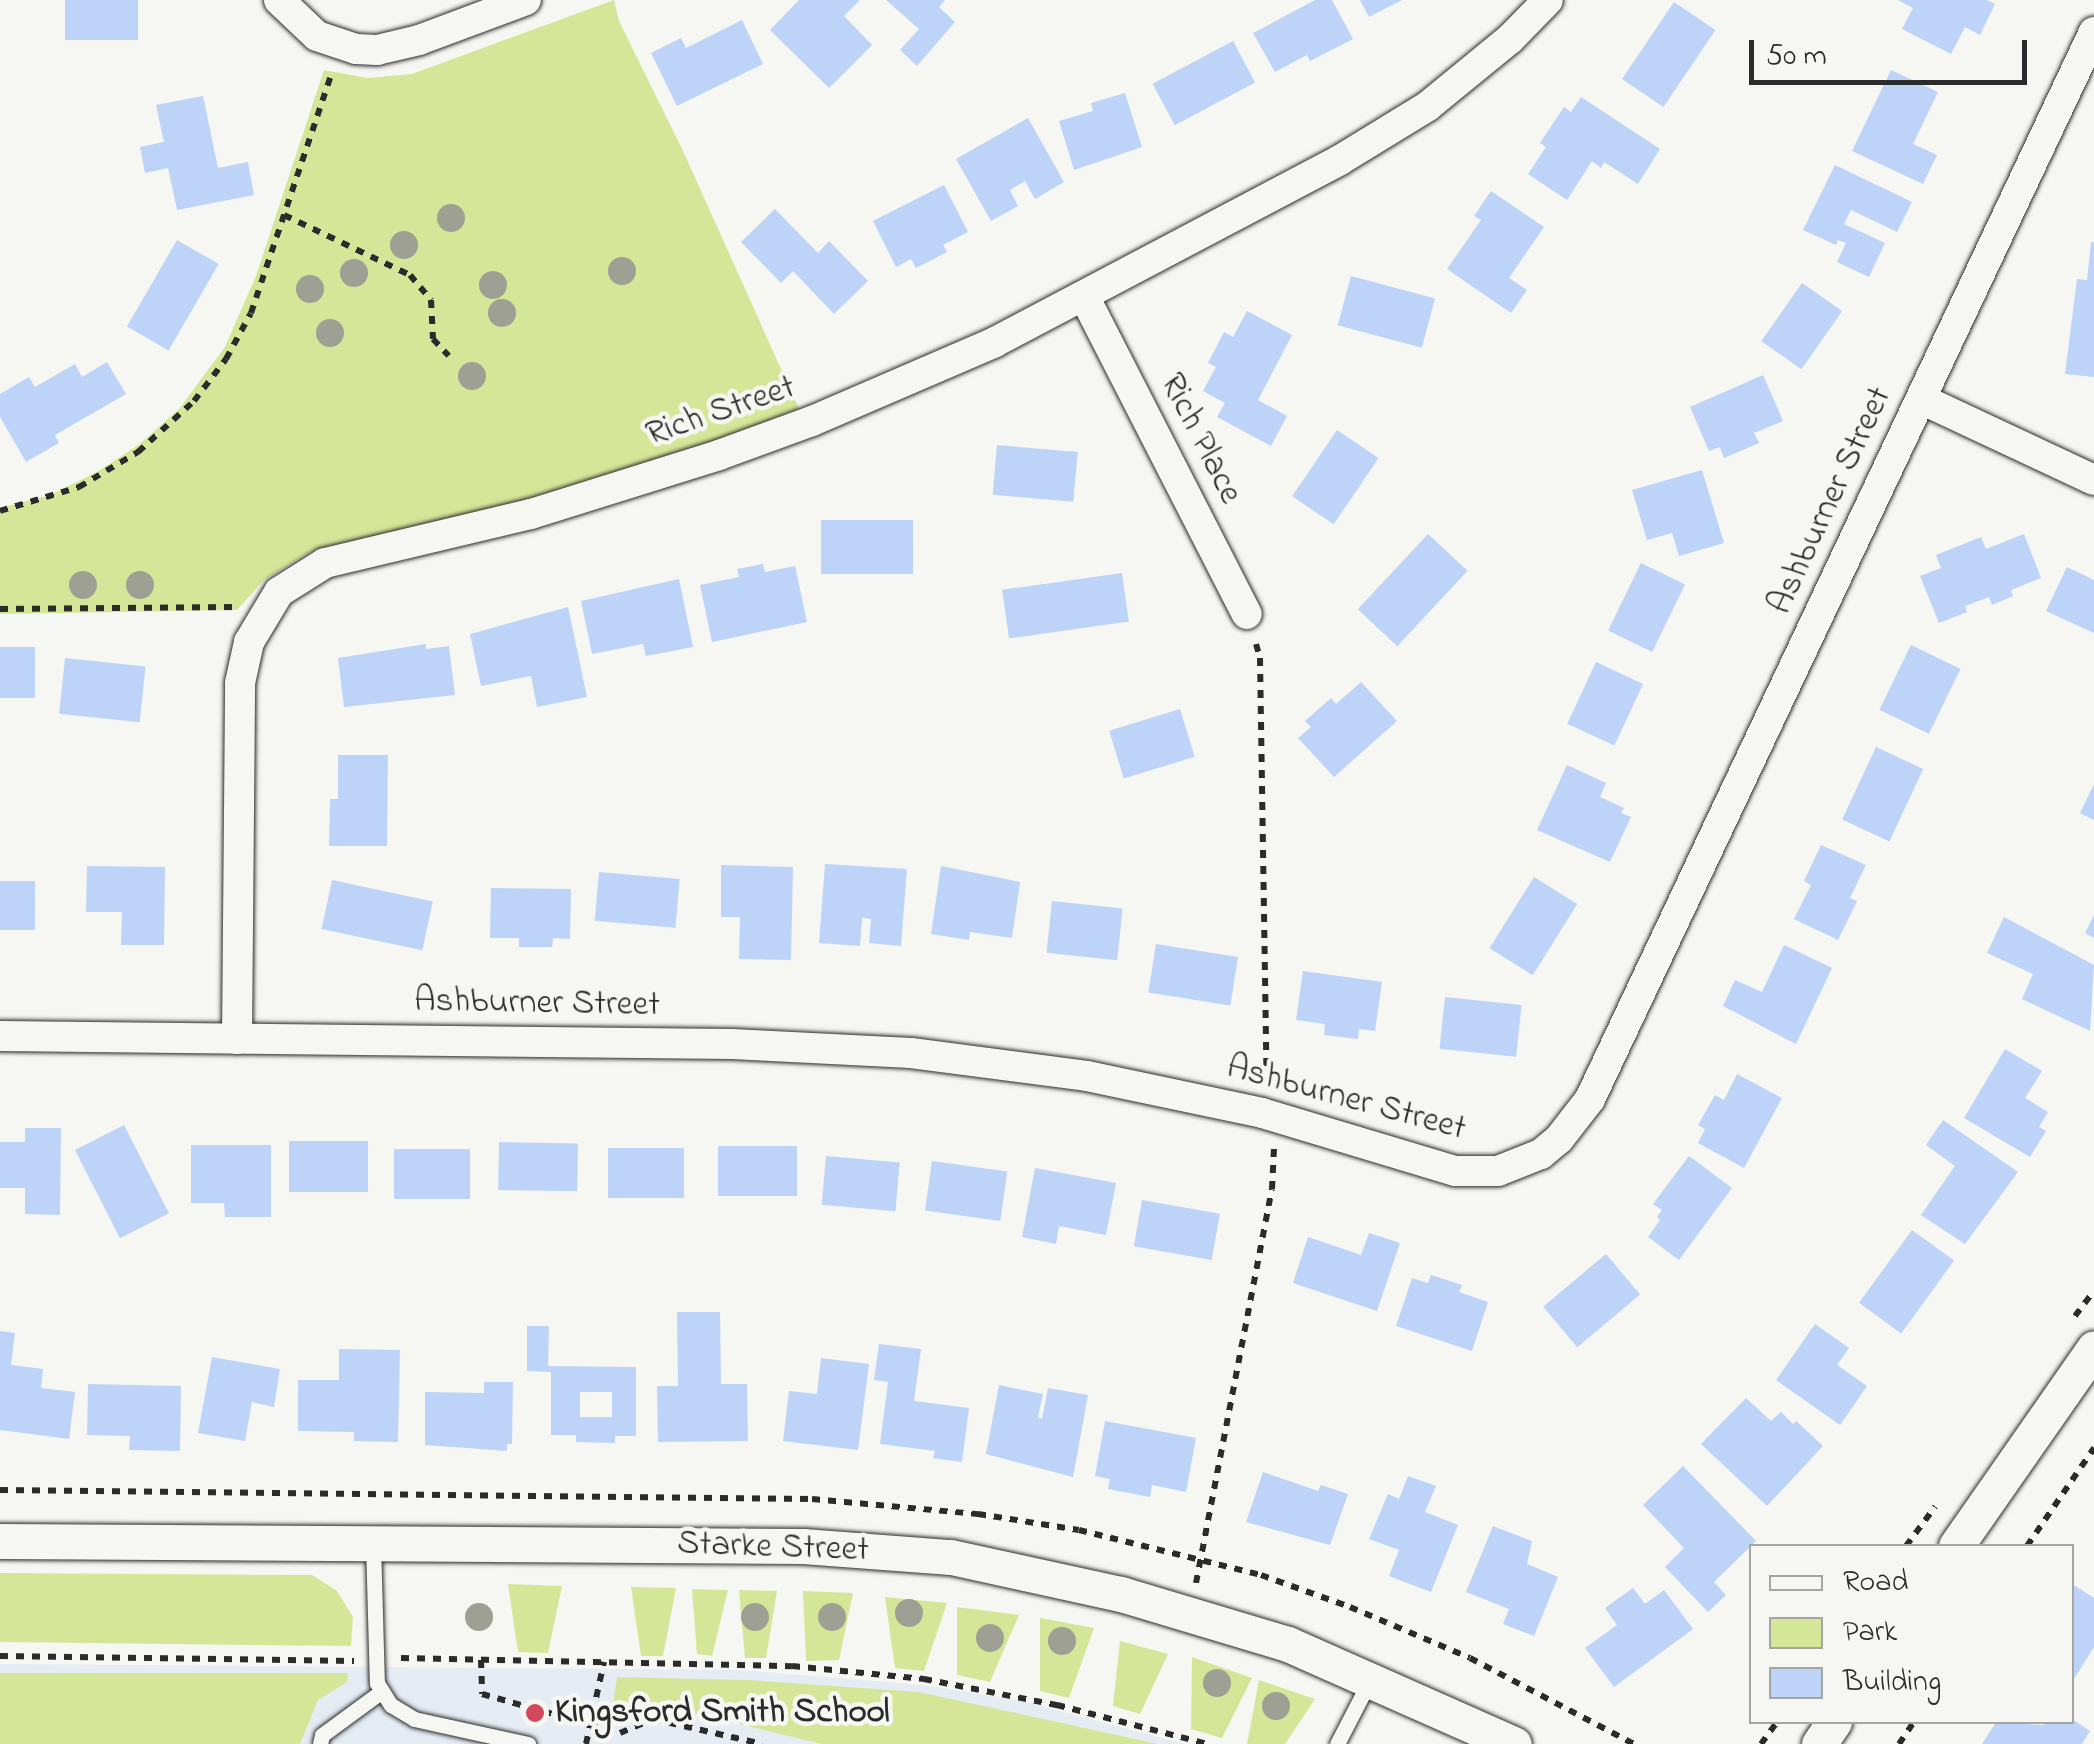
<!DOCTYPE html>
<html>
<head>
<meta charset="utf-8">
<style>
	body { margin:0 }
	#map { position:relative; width:2094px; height:1744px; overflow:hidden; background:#f6f6f2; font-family:"Indie Flower",sans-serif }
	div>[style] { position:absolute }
	.built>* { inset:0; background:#e5ecf4 }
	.green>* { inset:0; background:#d6e699 }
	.building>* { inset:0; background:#bdd3f7; transform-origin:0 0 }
	.path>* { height:6px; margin-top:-3px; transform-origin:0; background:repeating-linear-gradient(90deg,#2b2b2b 0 8px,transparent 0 16px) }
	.roads { filter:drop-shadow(0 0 2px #2b2b2b) drop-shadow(0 0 2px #2b2b2b) }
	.service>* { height:15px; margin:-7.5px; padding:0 7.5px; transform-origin:7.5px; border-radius:7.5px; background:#f6f6f2 }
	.minor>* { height:30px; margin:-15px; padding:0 15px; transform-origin:15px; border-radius:15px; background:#f6f6f2 }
	.tertiary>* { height:35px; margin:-17.5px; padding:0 17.5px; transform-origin:17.5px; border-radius:17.5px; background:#f6f6f2 }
	.trees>* { width:28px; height:28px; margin:-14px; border-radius:50%; background:#9ea093 }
	.dots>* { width:28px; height:28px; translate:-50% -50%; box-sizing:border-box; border:5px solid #f6f6f2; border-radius:50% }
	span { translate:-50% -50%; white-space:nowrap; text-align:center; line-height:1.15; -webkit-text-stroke:9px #f6f6f2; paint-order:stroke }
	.street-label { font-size:35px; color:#2b2b2b }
	.poi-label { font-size:35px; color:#2b2b2b; font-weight:700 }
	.left { translate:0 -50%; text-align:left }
	.legend { position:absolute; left:1749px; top:1544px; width:325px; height:180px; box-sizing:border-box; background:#f6f6f2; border:2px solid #a5a5a2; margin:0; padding:12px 18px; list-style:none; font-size:30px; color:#2b2b2b }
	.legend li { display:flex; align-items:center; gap:20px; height:50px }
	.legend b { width:50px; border:2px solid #a5a5a2 }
	.scale { position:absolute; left:1749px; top:40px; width:278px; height:45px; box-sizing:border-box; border:5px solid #2b2b2b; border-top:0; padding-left:12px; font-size:30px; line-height:35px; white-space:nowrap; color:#2b2b2b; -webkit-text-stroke:8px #f6f6f2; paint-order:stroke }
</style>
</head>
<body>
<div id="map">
	<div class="built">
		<i style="clip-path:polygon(0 1664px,741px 1670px,924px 1685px,1022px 1701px,1184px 1744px,0 1744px)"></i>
	</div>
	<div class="green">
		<i style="clip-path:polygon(614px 0,619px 21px,684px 153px,799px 409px,682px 455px,516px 503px,310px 552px,264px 580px,237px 610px,0 614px,0 508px,50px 495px,97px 472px,141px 443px,179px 409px,225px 347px,256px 276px,324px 70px,368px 78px,412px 74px)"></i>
		<i style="clip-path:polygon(0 1573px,312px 1575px,337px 1591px,353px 1617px,351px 1646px,0 1642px)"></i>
		<i style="clip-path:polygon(508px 1584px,562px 1586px,548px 1653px,518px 1652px)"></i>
		<i style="clip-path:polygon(631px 1587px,676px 1588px,663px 1656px,641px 1656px)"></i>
		<i style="clip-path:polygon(692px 1589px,728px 1590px,712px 1656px,697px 1654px)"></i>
		<i style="clip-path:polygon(739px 1590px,777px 1591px,766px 1658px,745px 1658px)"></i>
		<i style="clip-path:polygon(803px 1591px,853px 1593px,839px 1660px,806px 1661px)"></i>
		<i style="clip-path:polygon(885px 1597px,947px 1603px,924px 1671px,895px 1668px)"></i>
		<i style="clip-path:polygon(957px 1607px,1019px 1615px,990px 1682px,957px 1675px)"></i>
		<i style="clip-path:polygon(1040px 1618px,1094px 1628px,1069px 1698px,1040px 1691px)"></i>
		<i style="clip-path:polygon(1120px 1641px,1168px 1654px,1140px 1714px,1113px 1706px)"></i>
		<i style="clip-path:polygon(1192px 1657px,1252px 1678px,1222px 1738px,1191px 1729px)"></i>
		<i style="clip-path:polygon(0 1673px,348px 1673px,347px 1682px,318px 1700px,300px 1744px,0 1744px)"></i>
		<i style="clip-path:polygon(617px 1677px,749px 1680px,919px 1692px,1158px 1744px,822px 1744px,672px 1708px,611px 1720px)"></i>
		<i style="clip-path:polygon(1259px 1680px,1315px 1699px,1285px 1744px,1247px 1744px)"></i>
	</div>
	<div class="building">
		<i style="left:65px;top:0;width:73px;height:40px"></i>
		<i style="clip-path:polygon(799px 0,860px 0,844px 16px,872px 45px,829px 88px,770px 30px)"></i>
		<i style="clip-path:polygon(886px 0,945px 0,939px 7px,955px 22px,917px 66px,900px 50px,919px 29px)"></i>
		<i style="clip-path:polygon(1315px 0,1332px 0,1353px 39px,1310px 61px,1307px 55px,1275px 72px,1253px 33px)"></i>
		<i style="clip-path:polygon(1360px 0,1402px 0,1369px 17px)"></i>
		<i style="clip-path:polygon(1898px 0,1987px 0,1995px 4px,1980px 35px,1965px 27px,1951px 54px,1902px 29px,1913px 8px)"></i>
		<i style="left:1674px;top:2px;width:50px;height:93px;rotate:34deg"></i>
		<i style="clip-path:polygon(742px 20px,763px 64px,677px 106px,651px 53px,681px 38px,686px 48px)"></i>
		<i style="left:1233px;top:41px;width:47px;height:91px;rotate:62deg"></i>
		<i style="clip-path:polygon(1891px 70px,1938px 92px,1913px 144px,1937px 155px,1923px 184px,1852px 151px)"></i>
		<i style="clip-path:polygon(1125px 93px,1142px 147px,1074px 170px,1059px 121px,1093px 111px,1091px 103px)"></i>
		<i style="clip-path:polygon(203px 96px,218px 168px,248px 162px,254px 195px,177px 210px,168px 168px,145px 173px,140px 147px,164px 142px,156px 105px)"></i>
		<i style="clip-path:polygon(1581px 97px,1660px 149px,1638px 184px,1604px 162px,1601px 168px,1592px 161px,1567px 200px,1528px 174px,1546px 147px,1540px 143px,1564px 107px,1571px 112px)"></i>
		<i style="clip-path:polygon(1028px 118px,1064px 182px,1035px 199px,1025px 181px,1010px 190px,1018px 206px,991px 221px,956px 159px)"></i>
		<i style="clip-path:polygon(1835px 165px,1912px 202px,1897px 232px,1851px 210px,1844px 224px,1885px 243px,1869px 277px,1837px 262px,1846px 243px,1838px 240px,1836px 245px,1803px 230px)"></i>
		<i style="clip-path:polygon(944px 185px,968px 232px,943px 245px,947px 252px,916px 268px,911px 259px,896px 267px,873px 221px)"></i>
		<i style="clip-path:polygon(1491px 191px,1544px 227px,1509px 278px,1527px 290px,1511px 313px,1447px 269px,1481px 220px,1474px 216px)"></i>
		<i style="clip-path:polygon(775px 209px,818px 253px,829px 241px,868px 281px,834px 314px,793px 271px,781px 283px,741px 242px)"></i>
		<i style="left:177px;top:240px;width:48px;height:100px;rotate:30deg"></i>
		<i style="clip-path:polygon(2091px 242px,2094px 242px,2094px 377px,2065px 374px,2077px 279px,2087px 280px)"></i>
		<i style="left:1351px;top:276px;width:87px;height:51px;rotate:15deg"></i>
		<i style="left:1802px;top:283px;width:49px;height:71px;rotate:35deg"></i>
		<i style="clip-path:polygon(1247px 311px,1292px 335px,1258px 400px,1287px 416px,1271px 446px,1217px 417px,1225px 403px,1203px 391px,1216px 367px,1208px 363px,1224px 332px,1233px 337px)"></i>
		<i style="clip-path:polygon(107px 362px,126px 394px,55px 435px,59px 443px,26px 462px,0 417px,0 394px,29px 377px,35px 387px,75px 364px,82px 377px)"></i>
		<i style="clip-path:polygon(1763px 375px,1783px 421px,1754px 433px,1759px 443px,1724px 458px,1720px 447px,1709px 451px,1690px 407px)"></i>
		<i style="left:1337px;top:430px;width:50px;height:80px;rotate:34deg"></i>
		<i style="left:997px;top:445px;width:81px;height:50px;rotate:5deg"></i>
		<i style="clip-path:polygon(1702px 470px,1724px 543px,1679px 556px,1672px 533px,1647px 540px,1632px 490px)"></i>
		<i style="left:821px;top:520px;width:92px;height:54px"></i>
		<i style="left:1428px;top:534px;width:54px;height:103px;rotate:43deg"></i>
		<i style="clip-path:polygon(2024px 534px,2041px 578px,2011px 590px,2013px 596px,1992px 605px,1989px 597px,1965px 606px,1967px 612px,1939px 623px,1920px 576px,1941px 568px,1936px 555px,1981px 537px,1986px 549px)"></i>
		<i style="left:1641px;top:563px;width:49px;height:75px;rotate:26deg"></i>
		<i style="clip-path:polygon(763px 564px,765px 572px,795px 566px,807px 622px,712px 642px,700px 585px,739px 577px,737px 569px)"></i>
		<i style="clip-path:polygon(2067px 567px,2094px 580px,2094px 633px,2046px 611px)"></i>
		<i style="left:1122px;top:573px;width:49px;height:121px;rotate:82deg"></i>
		<i style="clip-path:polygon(679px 579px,693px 647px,646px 656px,643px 644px,592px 654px,581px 601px)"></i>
		<i style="clip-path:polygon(568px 607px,587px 697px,537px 707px,531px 676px,481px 686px,470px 634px)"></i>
		<i style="clip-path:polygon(426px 644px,426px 649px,449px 646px,455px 695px,344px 707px,338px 658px)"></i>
		<i style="left:1911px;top:645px;width:55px;height:72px;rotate:26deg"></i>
		<i style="left:0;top:647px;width:35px;height:51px"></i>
		<i style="left:65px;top:658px;width:81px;height:56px;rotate:6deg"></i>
		<i style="left:1596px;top:662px;width:52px;height:68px;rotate:25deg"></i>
		<i style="clip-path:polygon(1361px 682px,1397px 721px,1334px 777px,1298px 738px,1311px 727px,1305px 721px,1331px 698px,1336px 704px)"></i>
		<i style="left:1180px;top:709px;width:50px;height:74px;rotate:73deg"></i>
		<i style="left:1876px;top:747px;width:52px;height:80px;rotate:25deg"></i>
		<i style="clip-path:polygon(338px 755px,388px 755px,387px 846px,329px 846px,330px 799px,338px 799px)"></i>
		<i style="clip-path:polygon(1567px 765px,1606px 783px,1600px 797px,1624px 808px,1621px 813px,1631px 817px,1610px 862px,1537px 830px)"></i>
		<i style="clip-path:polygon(2094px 784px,2094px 820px,2080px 813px)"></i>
		<i style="clip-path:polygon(1821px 845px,1866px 865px,1850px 898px,1857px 901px,1838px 940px,1794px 919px,1811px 885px,1804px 881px)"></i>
		<i style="clip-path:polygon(825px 864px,907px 869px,901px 946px,869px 943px,871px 919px,862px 918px,860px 946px,819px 943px)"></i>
		<i style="clip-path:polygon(721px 865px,793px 867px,791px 960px,739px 959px,740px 917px,721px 917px)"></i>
		<i style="clip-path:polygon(87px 866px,165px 867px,164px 945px,121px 945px,122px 912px,86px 912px)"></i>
		<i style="clip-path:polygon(941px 866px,1020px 882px,1012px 938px,970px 932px,969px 940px,931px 934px)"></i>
		<i style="left:599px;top:872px;width:81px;height:49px;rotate:5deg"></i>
		<i style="left:1534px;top:877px;width:51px;height:84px;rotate:32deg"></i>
		<i style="left:332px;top:880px;width:103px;height:50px;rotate:12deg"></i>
		<i style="left:0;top:881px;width:35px;height:49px"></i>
		<i style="clip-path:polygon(491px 888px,571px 889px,570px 939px,553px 938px,552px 947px,519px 947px,519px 938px,490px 938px)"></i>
		<i style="left:1052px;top:901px;width:71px;height:52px;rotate:6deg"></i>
		<i style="clip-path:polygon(2094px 915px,2094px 938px,2085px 933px)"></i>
		<i style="clip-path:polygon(2004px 917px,2094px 965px,2090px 1031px,2022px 999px,2033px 974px,1987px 953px)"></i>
		<i style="left:1156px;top:944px;width:83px;height:49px;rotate:9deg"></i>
		<i style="clip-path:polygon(1784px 945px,1832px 968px,1796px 1044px,1723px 1006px,1735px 980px,1762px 992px)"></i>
		<i style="clip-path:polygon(1303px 971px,1382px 982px,1375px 1031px,1359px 1029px,1358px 1039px,1324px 1035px,1325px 1024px,1296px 1020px)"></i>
		<i style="left:1445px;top:997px;width:77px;height:52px;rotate:6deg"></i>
		<i style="clip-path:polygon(2005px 1049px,2042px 1071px,2025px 1098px,2048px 1112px,2039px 1127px,2046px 1131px,2030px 1157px,1964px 1118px)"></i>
		<i style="clip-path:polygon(1737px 1074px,1782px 1098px,1744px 1168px,1698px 1143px,1705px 1129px,1698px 1125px,1715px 1095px,1724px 1100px)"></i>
		<i style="clip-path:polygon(1943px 1120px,2018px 1172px,1965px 1244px,1921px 1215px,1955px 1166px,1926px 1145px)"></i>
		<i style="left:124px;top:1125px;width:99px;height:55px;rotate:63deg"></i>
		<i style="clip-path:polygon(25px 1128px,61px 1128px,60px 1215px,25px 1214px,25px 1188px,0 1188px,0 1142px,25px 1142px)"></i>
		<i style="left:368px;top:1141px;width:51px;height:79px;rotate:90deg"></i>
		<i style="left:499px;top:1142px;width:79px;height:48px;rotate:1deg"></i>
		<i style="clip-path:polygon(191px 1145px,271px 1145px,271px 1217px,225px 1217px,224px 1203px,191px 1203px)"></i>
		<i style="left:718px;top:1146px;width:79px;height:50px"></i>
		<i style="left:684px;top:1148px;width:50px;height:76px;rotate:90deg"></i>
		<i style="left:394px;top:1149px;width:76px;height:50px"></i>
		<i style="left:826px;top:1156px;width:74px;height:49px;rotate:5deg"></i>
		<i style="clip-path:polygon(1689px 1156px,1732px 1188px,1679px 1260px,1648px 1237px,1660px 1220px,1657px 1217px,1662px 1210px,1653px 1204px)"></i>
		<i style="left:932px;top:1161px;width:76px;height:50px;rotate:8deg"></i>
		<i style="clip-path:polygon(1035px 1168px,1116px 1183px,1106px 1235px,1059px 1226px,1056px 1244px,1022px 1237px)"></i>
		<i style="left:1142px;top:1200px;width:79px;height:47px;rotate:10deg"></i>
		<i style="left:1912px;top:1230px;width:52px;height:90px;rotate:36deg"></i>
		<i style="clip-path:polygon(1369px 1233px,1400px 1243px,1377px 1311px,1293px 1283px,1308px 1237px,1361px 1255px)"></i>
		<i style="left:1606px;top:1254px;width:53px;height:82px;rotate:50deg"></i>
		<i style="clip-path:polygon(1431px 1275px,1462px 1285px,1459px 1292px,1488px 1302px,1472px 1351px,1396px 1326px,1412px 1278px,1428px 1283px)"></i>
		<i style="clip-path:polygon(677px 1312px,720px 1312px,721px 1384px,747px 1384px,748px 1441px,658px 1442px,657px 1386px,678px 1386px)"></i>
		<i style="clip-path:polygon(1815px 1324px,1849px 1348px,1837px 1365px,1867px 1386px,1840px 1425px,1776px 1380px)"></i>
		<i style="clip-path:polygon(evenodd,527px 1326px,549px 1326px,548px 1366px,636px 1367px,636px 1436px,615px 1436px,615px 1443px,576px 1442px,576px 1435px,551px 1435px,551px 1372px,527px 1371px,527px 1326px,580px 1392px,612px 1392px,612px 1417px,580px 1417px,580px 1392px)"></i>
		<i style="clip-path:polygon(0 1331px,15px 1333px,11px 1365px,43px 1369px,41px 1388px,75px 1392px,69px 1439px,0 1430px)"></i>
		<i style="clip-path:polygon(879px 1344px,921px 1349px,914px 1401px,969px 1408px,962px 1462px,933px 1458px,935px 1451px,880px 1444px,888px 1382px,874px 1380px)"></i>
		<i style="clip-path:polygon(339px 1349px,400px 1350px,398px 1442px,354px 1441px,354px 1432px,298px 1431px,298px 1380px,339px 1380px)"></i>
		<i style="clip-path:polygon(212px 1357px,280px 1369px,274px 1407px,252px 1402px,245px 1441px,198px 1433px)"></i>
		<i style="clip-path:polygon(821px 1358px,869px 1364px,858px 1450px,783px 1441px,789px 1391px,817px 1394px)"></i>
		<i style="clip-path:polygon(484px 1382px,513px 1382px,512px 1444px,507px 1444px,507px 1451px,425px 1445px,425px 1392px,484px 1393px)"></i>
		<i style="clip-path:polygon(88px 1384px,181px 1386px,180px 1451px,129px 1450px,130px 1436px,87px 1435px)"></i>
		<i style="clip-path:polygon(999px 1385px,1043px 1394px,1038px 1417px,1042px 1419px,1048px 1388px,1088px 1395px,1073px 1477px,986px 1454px)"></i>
		<i style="clip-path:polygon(1746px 1398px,1771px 1421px,1781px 1412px,1793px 1424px,1796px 1421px,1823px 1446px,1767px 1506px,1701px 1444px)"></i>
		<i style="clip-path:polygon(1105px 1421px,1196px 1438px,1186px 1492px,1152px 1485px,1150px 1497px,1108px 1489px,1110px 1479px,1095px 1476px)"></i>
		<i style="clip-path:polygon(1683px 1466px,1756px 1541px,1714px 1582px,1726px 1595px,1708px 1612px,1665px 1567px,1684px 1548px,1643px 1505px)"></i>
		<i style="clip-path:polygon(1263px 1472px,1318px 1491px,1321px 1485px,1348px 1494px,1330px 1545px,1246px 1522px)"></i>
		<i style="clip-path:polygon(1408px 1476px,1436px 1486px,1425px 1512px,1458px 1525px,1431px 1592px,1389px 1576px,1399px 1550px,1369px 1539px,1388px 1494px,1399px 1499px)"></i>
		<i style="clip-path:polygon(1493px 1526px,1532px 1541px,1527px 1564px,1558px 1577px,1534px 1636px,1503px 1624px,1509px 1609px,1466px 1592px)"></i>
		<i style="clip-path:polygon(2072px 1584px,2094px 1598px,2094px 1647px,2072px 1682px)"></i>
		<i style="clip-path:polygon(1633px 1588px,1645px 1604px,1664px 1590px,1693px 1629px,1614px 1687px,1585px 1648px,1617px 1625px,1605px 1608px)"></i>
		<i style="clip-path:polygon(2072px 1719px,2090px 1731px,2082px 1744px,1982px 1744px,1996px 1722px,2041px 1725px)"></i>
	</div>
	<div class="path">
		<i style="left:284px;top:215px;width:140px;rotate:25.5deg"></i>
		<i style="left:410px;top:275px;width:33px;rotate:50deg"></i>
		<i style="left:431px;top:300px;width:39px;rotate:87deg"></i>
		<i style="left:433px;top:339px;width:23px;rotate:47deg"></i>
		<i style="left:0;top:511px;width:83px;rotate:-16.9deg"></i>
		<i style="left:79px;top:487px;width:69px;rotate:-30.7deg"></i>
		<i style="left:138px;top:452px;width:76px;rotate:-42.3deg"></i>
		<i style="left:194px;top:401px;width:53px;rotate:-52.7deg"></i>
		<i style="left:226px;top:359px;width:52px;rotate:-61.5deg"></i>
		<i style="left:251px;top:313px;width:251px;rotate:-71.4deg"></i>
		<i style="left:0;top:609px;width:234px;rotate:-0.5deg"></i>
		<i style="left:1256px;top:644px;width:15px;rotate:74deg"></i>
		<i style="left:1260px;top:658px;width:423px;rotate:89.1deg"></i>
		<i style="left:2075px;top:1316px;width:31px;rotate:-53deg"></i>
		<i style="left:0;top:1490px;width:812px;rotate:0.64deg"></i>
		<i style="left:812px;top:1499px;width:167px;rotate:5.2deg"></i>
		<i style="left:978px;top:1514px;width:102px;rotate:9deg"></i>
		<i style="left:1079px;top:1530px;width:187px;rotate:13.9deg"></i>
		<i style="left:1261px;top:1575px;width:95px;rotate:19.8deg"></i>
		<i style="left:1350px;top:1607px;width:130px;rotate:23deg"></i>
		<i style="left:1470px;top:1658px;width:185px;rotate:27.7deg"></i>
		<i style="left:1906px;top:1546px;width:49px;rotate:-53.4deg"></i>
		<i style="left:2027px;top:1546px;width:119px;rotate:-55.6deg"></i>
		<i style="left:1196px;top:1583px;width:401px;rotate:-79.1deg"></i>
		<i style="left:1272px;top:1189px;width:41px;rotate:-87.2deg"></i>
		<i style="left:0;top:1656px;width:354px;rotate:0.8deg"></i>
		<i style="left:401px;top:1658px;width:391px;rotate:1.2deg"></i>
		<i style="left:792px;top:1666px;width:133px;rotate:5.6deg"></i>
		<i style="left:924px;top:1679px;width:136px;rotate:11.1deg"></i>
		<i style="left:1057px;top:1705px;width:156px;rotate:14.5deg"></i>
		<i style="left:481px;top:1660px;width:34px;rotate:88deg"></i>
		<i style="left:482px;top:1694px;width:143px;rotate:15.8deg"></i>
		<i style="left:620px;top:1733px;width:36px;rotate:-23deg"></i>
		<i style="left:653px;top:1719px;width:112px;rotate:12.9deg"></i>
		<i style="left:586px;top:1744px;width:84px;rotate:-77.6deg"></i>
		<i style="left:1761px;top:1744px;width:27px;rotate:-54deg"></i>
		<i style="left:1899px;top:1744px;width:27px;rotate:-56deg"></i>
	</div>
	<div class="roads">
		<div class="service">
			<i style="left:373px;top:1543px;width:140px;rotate:88.4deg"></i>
			<i style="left:377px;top:1683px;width:26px;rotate:58deg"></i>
			<i style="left:391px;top:1705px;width:27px;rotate:31deg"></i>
			<i style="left:414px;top:1719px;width:117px;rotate:12.4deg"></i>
			<i style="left:320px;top:1744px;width:9px;rotate:-77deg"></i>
			<i style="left:322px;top:1735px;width:74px;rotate:-36.3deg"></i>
			<i style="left:1337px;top:1744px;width:74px;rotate:-62.7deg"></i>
		</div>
		<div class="minor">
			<i style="left:279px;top:0;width:52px;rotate:43.5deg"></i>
			<i style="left:317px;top:36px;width:41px;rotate:18.4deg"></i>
			<i style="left:356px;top:49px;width:21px;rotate:3deg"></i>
			<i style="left:377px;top:50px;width:43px;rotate:-13.4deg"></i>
			<i style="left:419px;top:40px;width:114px;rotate:-20.5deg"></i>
			<i style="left:1085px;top:298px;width:355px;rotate:62.9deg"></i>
			<i style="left:1921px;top:399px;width:191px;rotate:25.1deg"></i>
			<i style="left:0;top:1036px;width:732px;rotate:0.63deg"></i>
			<i style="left:732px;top:1044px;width:179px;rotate:2.9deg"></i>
			<i style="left:911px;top:1053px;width:177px;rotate:7.4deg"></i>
			<i style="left:1087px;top:1076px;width:179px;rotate:11.9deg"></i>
			<i style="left:1262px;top:1113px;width:202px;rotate:16.7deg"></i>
			<i style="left:1455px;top:1171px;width:43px"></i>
			<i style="left:1498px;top:1171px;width:46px;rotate:-21.6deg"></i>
			<i style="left:1541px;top:1154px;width:23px;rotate:-40deg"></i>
			<i style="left:1559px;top:1139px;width:51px;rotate:-52.2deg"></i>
			<i style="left:1590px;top:1099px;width:1180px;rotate:-64.72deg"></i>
			<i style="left:237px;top:1039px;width:356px;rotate:-89.5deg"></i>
			<i style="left:240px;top:683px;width:42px;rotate:-77.6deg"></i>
			<i style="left:249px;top:642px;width:58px;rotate:-59deg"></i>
			<i style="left:279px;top:592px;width:54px;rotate:-32.2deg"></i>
			<i style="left:325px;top:563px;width:212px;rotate:-13.4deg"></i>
			<i style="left:531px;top:514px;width:197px;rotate:-17.4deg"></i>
			<i style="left:719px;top:455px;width:99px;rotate:-20.1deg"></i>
			<i style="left:812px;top:421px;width:199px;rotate:-23.3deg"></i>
			<i style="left:995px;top:342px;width:390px;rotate:-27.8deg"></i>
			<i style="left:1340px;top:160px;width:103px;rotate:-31.5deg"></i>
			<i style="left:1428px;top:106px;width:106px;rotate:-39.3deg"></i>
			<i style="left:1510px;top:39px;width:54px;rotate:-45.7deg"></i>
		</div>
		<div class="tertiary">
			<i style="left:0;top:1541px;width:803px;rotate:0.36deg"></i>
			<i style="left:803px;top:1546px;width:148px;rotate:4.3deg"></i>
			<i style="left:951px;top:1557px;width:174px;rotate:12.3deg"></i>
			<i style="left:1121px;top:1594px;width:174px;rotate:16.7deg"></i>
			<i style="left:1288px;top:1644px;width:247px;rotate:23.9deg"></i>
			<i style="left:1956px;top:1546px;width:241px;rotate:-55.1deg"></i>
			<i style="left:1819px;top:1744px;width:27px;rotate:-56deg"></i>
		</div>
	</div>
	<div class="trees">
		<i style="left:451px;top:218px"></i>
		<i style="left:404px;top:245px"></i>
		<i style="left:622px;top:271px"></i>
		<i style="left:354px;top:273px"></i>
		<i style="left:493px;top:285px"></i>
		<i style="left:310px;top:289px"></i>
		<i style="left:502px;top:313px"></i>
		<i style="left:330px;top:333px"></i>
		<i style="left:472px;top:376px"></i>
		<i style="left:83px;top:585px"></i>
		<i style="left:140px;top:585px"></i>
		<i style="left:909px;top:1613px"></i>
		<i style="left:479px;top:1617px"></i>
		<i style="left:755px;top:1617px"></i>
		<i style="left:832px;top:1617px"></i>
		<i style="left:990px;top:1638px"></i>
		<i style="left:1062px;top:1641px"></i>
		<i style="left:1217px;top:1683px"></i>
		<i style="left:1276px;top:1706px"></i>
	</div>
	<div class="dots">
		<i style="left:535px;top:1713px;background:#d1495b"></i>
	</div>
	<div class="street-label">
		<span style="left:721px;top:412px;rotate:-19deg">Rich Street</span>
		<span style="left:1200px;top:439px;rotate:63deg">Rich Place</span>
		<span style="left:1831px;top:501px;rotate:-65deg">Ashburner Street</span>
		<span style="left:537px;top:1004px;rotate:1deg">Ashburner Street</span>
		<span style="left:1346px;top:1099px;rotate:15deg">Ashburner Street</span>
		<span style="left:773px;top:1548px;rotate:2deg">Starke Street</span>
	</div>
	<div class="poi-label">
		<span class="left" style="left:555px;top:1713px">Kingsford Smith School</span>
	</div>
	<ul class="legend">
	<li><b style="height:12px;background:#f6f6f2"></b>Road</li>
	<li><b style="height:28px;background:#d6e699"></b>Park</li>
	<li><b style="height:28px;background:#bdd3f7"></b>Building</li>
	</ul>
	<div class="scale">50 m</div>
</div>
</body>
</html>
